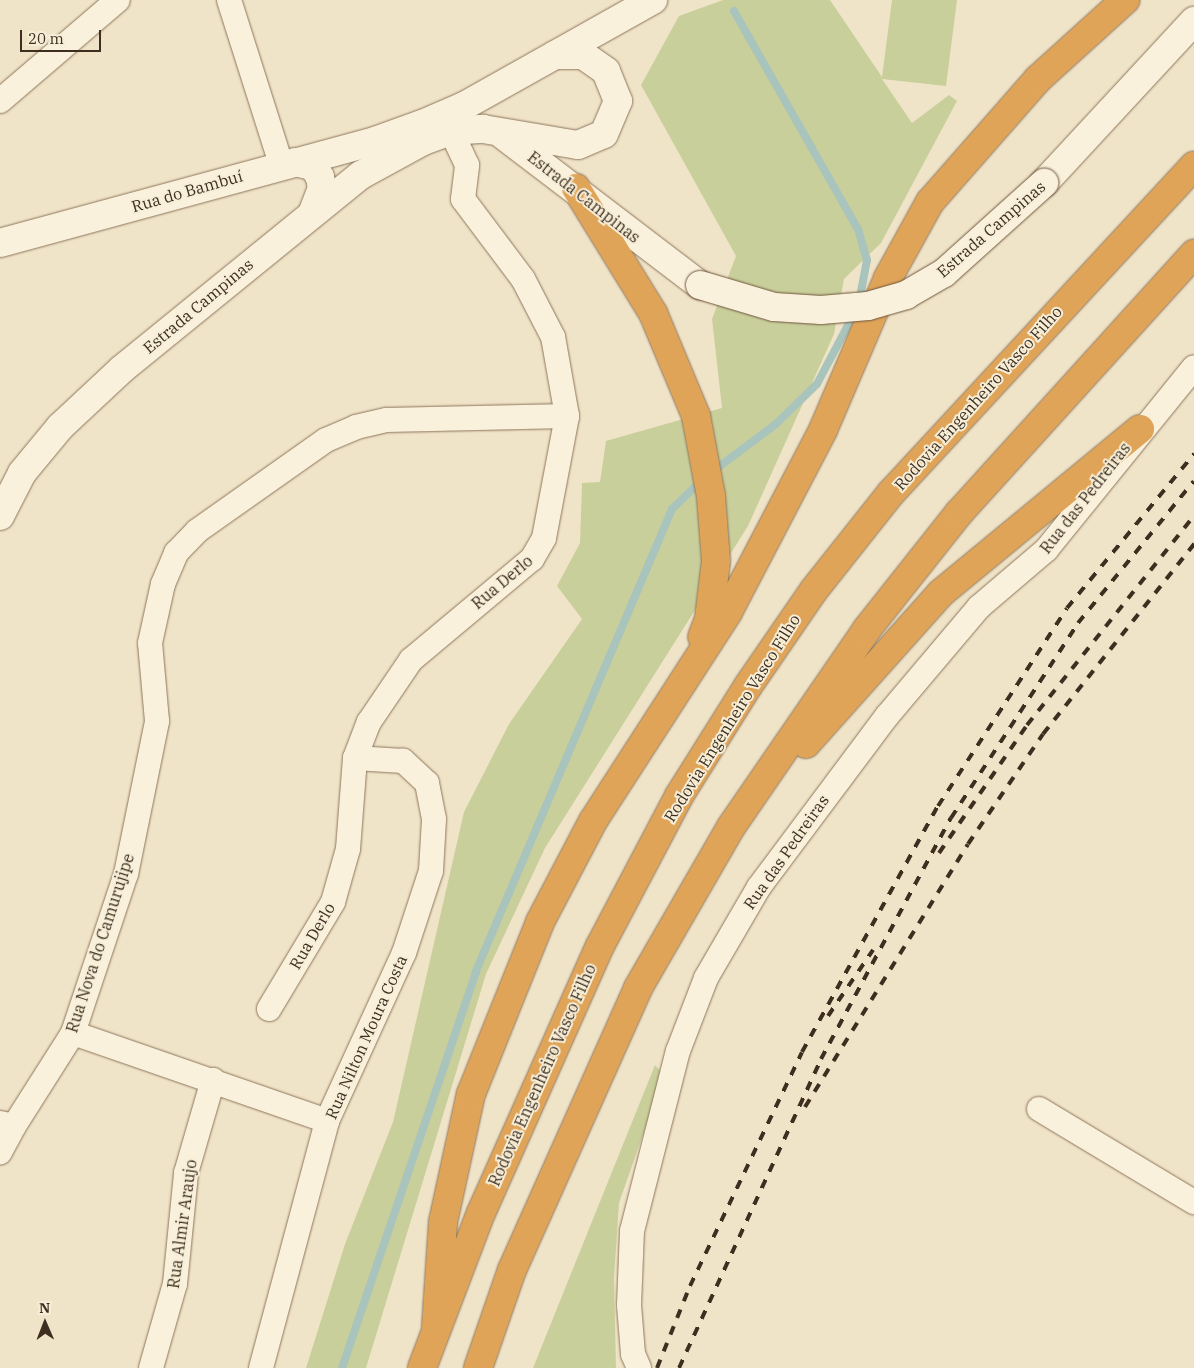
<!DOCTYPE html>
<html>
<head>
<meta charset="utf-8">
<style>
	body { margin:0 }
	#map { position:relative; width:1194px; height:1368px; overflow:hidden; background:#f0e4c8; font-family:"IBM Plex Serif",serif }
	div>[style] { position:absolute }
	.green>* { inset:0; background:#c9cf9b }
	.stream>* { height:8px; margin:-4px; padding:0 4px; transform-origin:4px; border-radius:4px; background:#a9c4bc }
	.roads { filter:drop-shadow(0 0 1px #8d765c) drop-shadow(0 0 1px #8d765c) }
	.street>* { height:24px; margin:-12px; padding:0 12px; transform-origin:12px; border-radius:12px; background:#faf1dc }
	.secondary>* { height:28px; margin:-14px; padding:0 14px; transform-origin:14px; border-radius:14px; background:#faf1dc }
	.highway>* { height:28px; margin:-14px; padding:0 14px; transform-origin:14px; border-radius:14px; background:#e0a458 }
	.rail>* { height:4px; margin-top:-2px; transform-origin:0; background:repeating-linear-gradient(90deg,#3d2e20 0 9px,transparent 0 18px) }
	.bridges { filter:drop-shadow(0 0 1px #6f573f) drop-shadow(0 0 1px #6f573f) }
	.secondary-bridge>* { height:28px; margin:-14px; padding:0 14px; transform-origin:14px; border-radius:14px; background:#faf1dc }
	span { translate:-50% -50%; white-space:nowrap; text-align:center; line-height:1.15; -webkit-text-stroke:4px #f7eed8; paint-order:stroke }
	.street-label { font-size:16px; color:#3d2e20 }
	.north { position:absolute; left:20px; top:1298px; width:50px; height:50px; -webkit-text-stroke:4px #f7eed8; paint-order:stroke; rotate:359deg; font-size:14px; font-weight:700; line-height:20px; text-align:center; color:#3d2e20 }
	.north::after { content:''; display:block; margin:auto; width:18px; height:22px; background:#3d2e20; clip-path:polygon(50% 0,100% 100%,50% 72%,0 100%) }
	.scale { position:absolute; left:20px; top:30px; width:81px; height:22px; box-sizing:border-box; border:2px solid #3d2e20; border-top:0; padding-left:6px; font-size:15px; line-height:18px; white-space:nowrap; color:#3d2e20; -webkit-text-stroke:4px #f7eed8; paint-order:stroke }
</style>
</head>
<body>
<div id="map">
	<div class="green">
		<i style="clip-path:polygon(723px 0,830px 0,882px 77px,892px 0,957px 0,946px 86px,882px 79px,912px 123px,949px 95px,957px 101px,881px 243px,844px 279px,834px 334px,748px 526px,545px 848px,486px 974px,366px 1368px,306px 1368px,345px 1244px,393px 1122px,464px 812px,509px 724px,582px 619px,557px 586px,580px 543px,582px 483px,600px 482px,606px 441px,722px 408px,712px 319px,736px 256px,641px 85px,679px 16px)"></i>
		<i style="clip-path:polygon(655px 1065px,664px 1075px,619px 1203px,614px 1278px,616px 1368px,533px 1368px)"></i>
	</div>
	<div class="stream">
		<i style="left:734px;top:11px;width:251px;rotate:60.4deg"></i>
		<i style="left:858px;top:229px;width:32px;rotate:74deg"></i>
		<i style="left:867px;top:260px;width:43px;rotate:100.8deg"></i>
		<i style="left:712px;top:472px;width:80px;rotate:-36.9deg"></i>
		<i style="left:776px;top:424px;width:57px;rotate:-44.3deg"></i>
		<i style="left:817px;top:384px;width:81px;rotate:-62.2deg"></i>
		<i style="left:342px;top:1368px;width:419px;rotate:-71.3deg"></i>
		<i style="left:476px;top:971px;width:502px;rotate:-67.01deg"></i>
		<i style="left:672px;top:509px;width:43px;rotate:-44.1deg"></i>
	</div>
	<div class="roads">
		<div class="street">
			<i style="left:229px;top:0;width:172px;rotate:72.4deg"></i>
			<i style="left:0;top:101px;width:155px;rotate:-40.6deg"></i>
			<i style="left:269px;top:1009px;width:125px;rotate:-59.1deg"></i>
			<i style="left:333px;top:902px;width:55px;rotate:-74.2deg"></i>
			<i style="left:348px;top:849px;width:91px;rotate:-85.6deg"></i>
			<i style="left:355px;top:758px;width:39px;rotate:-69deg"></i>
			<i style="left:369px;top:722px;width:75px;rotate:-55.9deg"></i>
			<i style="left:411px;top:660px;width:158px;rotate:-39.9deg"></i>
			<i style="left:532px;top:559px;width:24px;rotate:-60deg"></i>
			<i style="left:544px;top:538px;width:124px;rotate:-79.3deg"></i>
			<i style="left:567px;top:416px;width:80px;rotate:-100deg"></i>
			<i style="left:553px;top:337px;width:65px;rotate:-117.3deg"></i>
			<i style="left:523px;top:279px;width:100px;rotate:-126.9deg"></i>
			<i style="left:463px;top:199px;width:34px;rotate:-83deg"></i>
			<i style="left:467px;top:165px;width:38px;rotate:-115deg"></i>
			<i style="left:73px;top:1033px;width:269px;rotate:19.1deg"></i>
			<i style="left:1039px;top:1109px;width:181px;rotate:31deg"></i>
			<i style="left:0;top:1123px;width:14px;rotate:12deg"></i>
			<i style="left:14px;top:1126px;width:30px;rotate:118deg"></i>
			<i style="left:14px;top:1126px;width:110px;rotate:-57.6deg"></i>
			<i style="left:73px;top:1033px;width:168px;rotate:-71.6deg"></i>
			<i style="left:126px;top:874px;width:156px;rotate:-78.5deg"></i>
			<i style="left:157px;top:721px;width:78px;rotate:-95.1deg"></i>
			<i style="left:150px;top:643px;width:60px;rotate:-77.6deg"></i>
			<i style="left:163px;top:584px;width:34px;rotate:-67deg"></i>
			<i style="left:176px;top:553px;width:30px;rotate:-46deg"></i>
			<i style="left:197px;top:531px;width:158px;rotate:-35.2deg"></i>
			<i style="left:326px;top:440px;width:33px;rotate:-23deg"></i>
			<i style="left:356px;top:427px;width:32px;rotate:-13deg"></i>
			<i style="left:387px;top:420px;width:180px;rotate:-1.3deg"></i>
			<i style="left:151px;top:1368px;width:87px;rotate:-74.1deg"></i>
			<i style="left:175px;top:1284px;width:112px;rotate:-84.3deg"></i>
			<i style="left:186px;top:1173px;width:97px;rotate:-73.8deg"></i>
			<i style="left:261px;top:1368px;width:256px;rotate:-75deg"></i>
			<i style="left:327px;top:1121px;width:185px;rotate:-65.4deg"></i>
			<i style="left:404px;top:953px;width:86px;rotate:-71.8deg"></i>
			<i style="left:431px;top:871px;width:52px;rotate:-86.7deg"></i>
			<i style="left:434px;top:819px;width:37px;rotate:-101deg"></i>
			<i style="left:427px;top:783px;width:33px;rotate:-137deg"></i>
			<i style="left:403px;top:761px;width:48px;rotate:-176.4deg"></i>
			<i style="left:639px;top:1368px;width:15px;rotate:-113deg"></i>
			<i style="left:633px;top:1354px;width:49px;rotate:-94.7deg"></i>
			<i style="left:629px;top:1305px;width:74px;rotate:-87.7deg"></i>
			<i style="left:632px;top:1231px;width:186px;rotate:-75.7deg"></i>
			<i style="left:678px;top:1051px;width:78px;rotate:-69deg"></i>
			<i style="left:706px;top:978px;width:105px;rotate:-59.8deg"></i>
			<i style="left:759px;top:887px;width:214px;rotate:-53.2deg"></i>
			<i style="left:887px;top:716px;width:143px;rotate:-49.8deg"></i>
			<i style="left:979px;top:607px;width:88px;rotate:-40.4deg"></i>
			<i style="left:1046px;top:550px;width:235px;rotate:-51deg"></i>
		</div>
		<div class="secondary">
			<i style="left:503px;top:135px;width:248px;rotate:37.3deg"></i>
			<i style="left:295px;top:162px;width:18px;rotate:13deg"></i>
			<i style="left:313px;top:166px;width:13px;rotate:58deg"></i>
			<i style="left:320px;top:177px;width:11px;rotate:80deg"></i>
			<i style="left:322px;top:188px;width:25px;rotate:111deg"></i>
			<i style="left:1044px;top:183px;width:221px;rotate:-47.2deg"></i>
			<i style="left:0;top:243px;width:389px;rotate:-15.2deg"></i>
			<i style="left:375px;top:141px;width:50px;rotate:-19.9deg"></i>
			<i style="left:422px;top:124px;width:46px;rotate:-23.2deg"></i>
			<i style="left:464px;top:106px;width:217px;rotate:-29.3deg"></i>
			<i style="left:0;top:516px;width:48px;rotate:-62.9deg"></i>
			<i style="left:22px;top:473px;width:60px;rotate:-50.4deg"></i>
			<i style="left:60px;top:427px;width:85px;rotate:-43.1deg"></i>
			<i style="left:122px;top:369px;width:308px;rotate:-39.1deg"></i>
			<i style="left:361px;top:175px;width:71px;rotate:-28.7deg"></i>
			<i style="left:423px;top:141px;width:30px;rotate:-20deg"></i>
			<i style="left:451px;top:131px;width:32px;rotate:-4deg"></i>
			<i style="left:483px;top:129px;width:96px;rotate:9.6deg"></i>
			<i style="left:578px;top:145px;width:28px;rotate:-23deg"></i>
			<i style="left:604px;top:134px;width:36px;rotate:-67deg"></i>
			<i style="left:618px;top:101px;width:32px;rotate:-112deg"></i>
			<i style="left:606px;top:71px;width:28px;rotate:-145deg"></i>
			<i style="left:583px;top:55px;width:28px;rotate:180deg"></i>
		</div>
		<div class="highway">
			<i style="left:576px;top:188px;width:147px;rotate:58.4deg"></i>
			<i style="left:653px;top:313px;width:112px;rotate:67.3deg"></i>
			<i style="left:696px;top:416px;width:81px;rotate:79.4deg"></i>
			<i style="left:711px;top:496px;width:65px;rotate:85.6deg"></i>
			<i style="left:716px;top:561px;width:58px;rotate:96.9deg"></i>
			<i style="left:709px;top:619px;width:19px;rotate:111deg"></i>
			<i style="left:806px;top:744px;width:203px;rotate:-48.2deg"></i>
			<i style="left:941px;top:593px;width:258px;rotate:-39.5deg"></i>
			<i style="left:436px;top:1328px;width:106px;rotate:-86.2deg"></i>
			<i style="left:443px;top:1222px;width:131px;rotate:-77.7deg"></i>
			<i style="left:471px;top:1094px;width:185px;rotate:-68.1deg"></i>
			<i style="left:540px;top:922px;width:114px;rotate:-62.3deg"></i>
			<i style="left:593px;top:821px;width:249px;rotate:-57.1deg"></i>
			<i style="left:728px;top:612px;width:205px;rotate:-62.4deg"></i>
			<i style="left:823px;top:430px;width:165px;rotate:-66.8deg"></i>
			<i style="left:888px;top:278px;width:87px;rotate:-61.1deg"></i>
			<i style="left:930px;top:202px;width:164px;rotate:-48.7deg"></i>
			<i style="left:1038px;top:79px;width:118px;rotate:-42.2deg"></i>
			<i style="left:422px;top:1368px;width:166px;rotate:-69.2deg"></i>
			<i style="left:481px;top:1213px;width:292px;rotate:-66deg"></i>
			<i style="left:600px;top:946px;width:170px;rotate:-62.2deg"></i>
			<i style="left:679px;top:796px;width:130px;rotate:-57.9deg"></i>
			<i style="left:748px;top:686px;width:116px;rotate:-55.5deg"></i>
			<i style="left:814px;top:590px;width:124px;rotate:-51.6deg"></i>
			<i style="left:891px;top:493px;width:446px;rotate:-47.2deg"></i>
			<i style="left:478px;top:1368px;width:104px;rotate:-70.9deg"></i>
			<i style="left:512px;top:1270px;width:309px;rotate:-65.9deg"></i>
			<i style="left:638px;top:988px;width:186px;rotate:-60deg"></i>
			<i style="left:731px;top:827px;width:240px;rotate:-55.5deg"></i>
			<i style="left:867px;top:629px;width:148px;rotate:-51.6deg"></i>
			<i style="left:959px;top:513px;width:350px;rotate:-47.8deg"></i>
		</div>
	</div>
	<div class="rail">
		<i style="left:939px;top:853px;width:155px;rotate:-55.5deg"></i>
		<i style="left:1027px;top:725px;width:268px;rotate:-51.4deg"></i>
		<i style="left:828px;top:1016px;width:80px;rotate:-55.7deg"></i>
		<i style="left:805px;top:1107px;width:309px;rotate:-58.2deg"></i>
		<i style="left:968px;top:844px;width:133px;rotate:-55.7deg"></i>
		<i style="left:1043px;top:734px;width:243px;rotate:-51.5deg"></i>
		<i style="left:657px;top:1368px;width:88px;rotate:-68.1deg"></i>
		<i style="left:690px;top:1286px;width:259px;rotate:-64.4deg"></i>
		<i style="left:802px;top:1052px;width:281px;rotate:-61.1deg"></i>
		<i style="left:938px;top:806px;width:236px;rotate:-56.9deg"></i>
		<i style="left:1067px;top:608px;width:200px;rotate:-50.5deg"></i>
		<i style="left:679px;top:1368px;width:340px;rotate:-65.3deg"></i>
		<i style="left:821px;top:1059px;width:274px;rotate:-61.7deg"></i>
		<i style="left:951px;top:818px;width:233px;rotate:-56.9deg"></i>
		<i style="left:1078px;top:623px;width:183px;rotate:-50.8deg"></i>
	</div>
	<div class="bridges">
		<div class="secondary-bridge">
			<i style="left:700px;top:285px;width:77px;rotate:16.6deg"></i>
			<i style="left:774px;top:307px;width:47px;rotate:3.7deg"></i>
			<i style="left:821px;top:310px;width:47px;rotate:-4.9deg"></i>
			<i style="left:868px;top:306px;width:40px;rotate:-16deg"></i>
			<i style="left:906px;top:295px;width:44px;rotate:-30.1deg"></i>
			<i style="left:944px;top:273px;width:135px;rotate:-42deg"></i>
		</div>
	</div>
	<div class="street-label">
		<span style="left:187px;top:191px;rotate:-16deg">Rua do Bambuí</span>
		<span style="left:584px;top:197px;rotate:38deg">Estrada Campinas</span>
		<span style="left:991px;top:229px;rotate:-41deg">Estrada Campinas</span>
		<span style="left:198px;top:306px;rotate:-40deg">Estrada Campinas</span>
		<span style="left:978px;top:398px;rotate:-48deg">Rodovia Engenheiro Vasco Filho</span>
		<span style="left:1085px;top:498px;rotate:-52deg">Rua das Pedreiras</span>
		<span style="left:502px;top:582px;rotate:-40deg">Rua Derlo</span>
		<span style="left:732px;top:718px;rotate:-58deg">Rodovia Engenheiro Vasco Filho</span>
		<span style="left:786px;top:852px;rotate:-55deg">Rua das Pedreiras</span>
		<span style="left:312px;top:936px;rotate:-60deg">Rua Derlo</span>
		<span style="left:100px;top:943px;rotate:-72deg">Rua Nova do Camurujipe</span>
		<span style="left:366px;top:1037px;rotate:-66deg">Rua Nilton Moura Costa</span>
		<span style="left:542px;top:1075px;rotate:-66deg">Rodovia Engenheiro Vasco Filho</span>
		<span style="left:182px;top:1224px;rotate:-82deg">Rua Almir Araujo</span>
	</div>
	<div class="north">N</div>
	<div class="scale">20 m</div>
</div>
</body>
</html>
